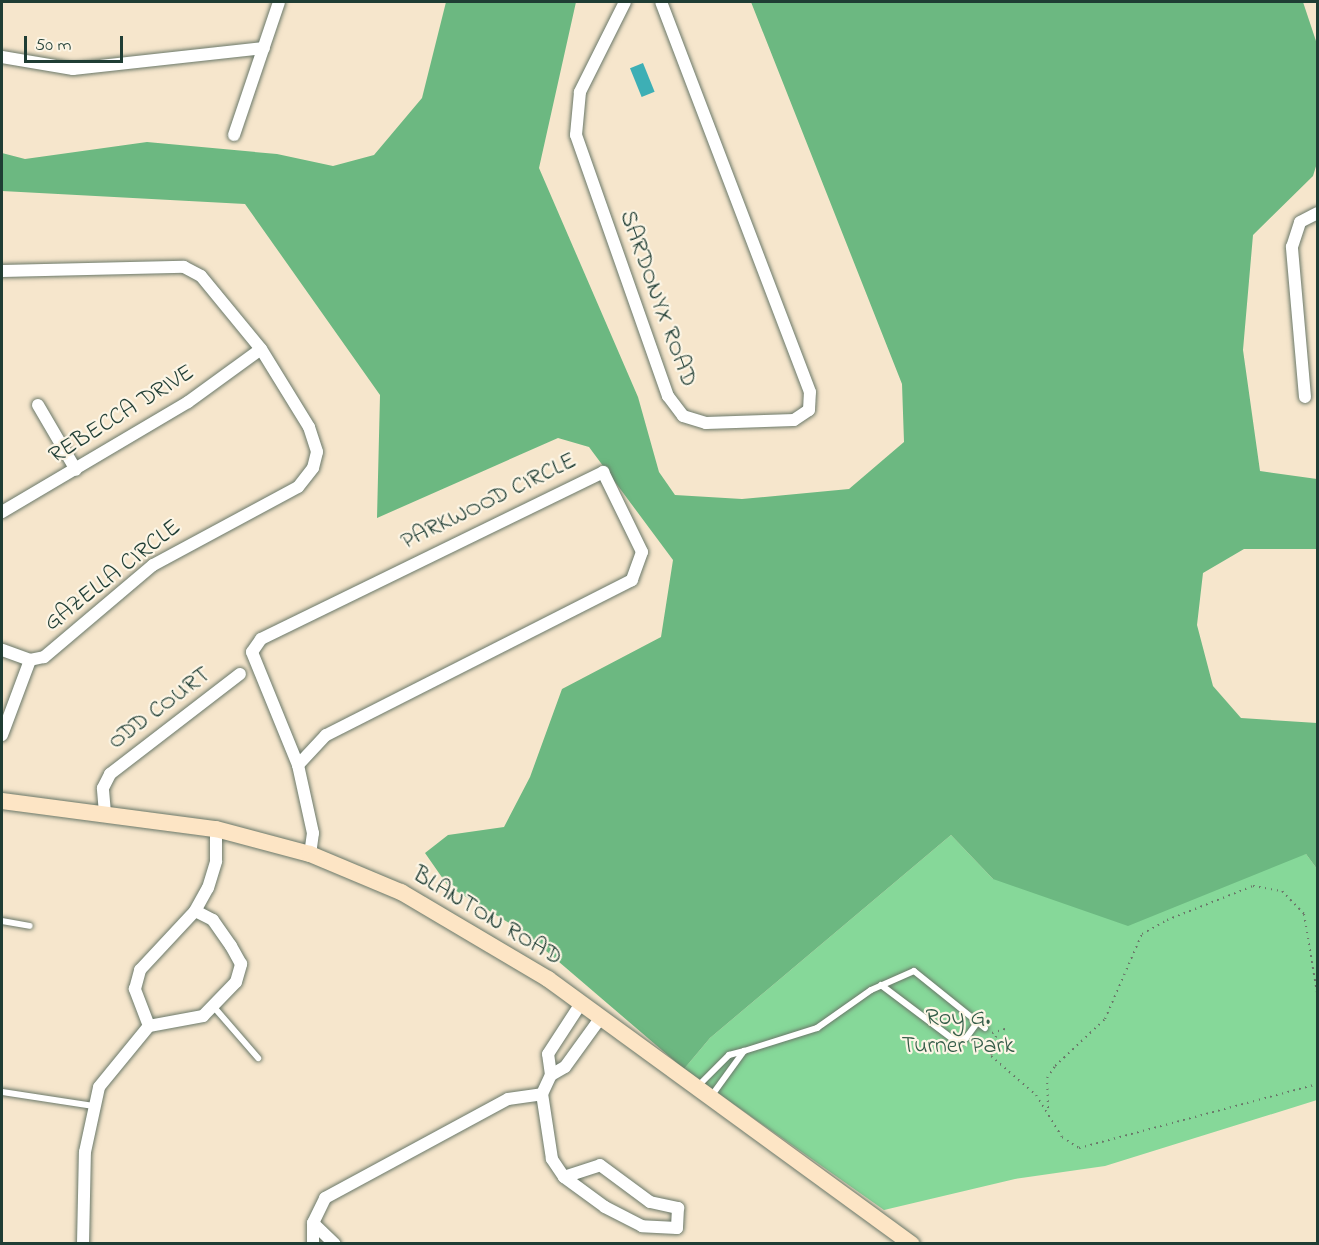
<!DOCTYPE html>
<html>
<head>
<meta charset="utf-8">
<style>
	body { margin:0 }
	#map { position:relative; width:1319px; height:1245px; overflow:hidden; background:#f6e6cc; font-family:"Indie Flower",sans-serif }
	div>[style] { position:absolute }
	.green>* { inset:0; background:#86d899 }
	.forest>* { inset:0; background:#6cb881 }
	.water>* { inset:0; background:#3dafb5; transform-origin:0 0 }
	.path>* { height:2px; margin-top:-1px; transform-origin:0; background:repeating-linear-gradient(90deg,#6a7869 0 1.5px,transparent 0 6px) }
	.roads { filter:drop-shadow(0 0 2px #6a7869) drop-shadow(0 0 2px #6a7869) }
	.lane>* { height:6px; margin:-3px; padding:0 3px; transform-origin:3px; border-radius:3px; background:#fff }
	.street>* { height:12px; margin:-6px; padding:0 6px; transform-origin:6px; border-radius:6px; background:#fff }
	.secondary>* { height:16px; margin:-8px; padding:0 8px; transform-origin:8px; border-radius:8px; background:#fde5c5 }
	span { translate:-50% -50%; white-space:nowrap; text-align:center; line-height:1.15; -webkit-text-stroke:4.5px #fcf5e5; paint-order:stroke }
	.street-label { font-size:24px; color:#1f3d34 }
	.park-label { font-size:24px; color:#345c48 }
	.frame { position:absolute; inset:0; border:3px solid #1f3d34; pointer-events:none }
	.scale { position:absolute; left:24px; top:36px; width:99px; height:27px; box-sizing:border-box; border:3px solid #1f3d34; border-top:0; padding-left:8px; font-size:18px; line-height:21px; white-space:nowrap; color:#1f3d34; -webkit-text-stroke:4px #fcf5e5; paint-order:stroke }
</style>
</head>
<body>
<div id="map">
	<div class="green">
		<i style="clip-path:polygon(951px 835px,993px 879px,1306px 854px,1317px 869px,1317px 1100px,1105px 1166px,1015px 1179px,884px 1210px,684px 1069px,710px 1038px)"></i>
	</div>
	<div class="forest">
		<i style="clip-path:polygon(446px 2px,576px 2px,539px 168px,638px 397px,659px 472px,675px 495px,742px 499px,849px 489px,904px 442px,902px 384px,751px 2px,1303px 2px,1317px 44px,1317px 163px,1313px 176px,1253px 235px,1243px 350px,1260px 471px,1317px 479px,1317px 549px,1244px 549px,1203px 573px,1197px 625px,1213px 686px,1241px 718px,1317px 723px,1317px 869px,1306px 854px,1128px 926px,993px 879px,951px 835px,710px 1038px,684px 1069px,524px 932px,448px 886px,425px 853px,448px 835px,504px 827px,530px 777px,562px 689px,661px 637px,673px 560px,589px 447px,558px 438px,377px 518px,380px 395px,245px 204px,2px 191px,2px 153px,25px 159px,147px 142px,277px 154px,333px 166px,374px 155px,422px 98px)"></i>
	</div>
	<div class="water">
		<i style="left:643px;top:63px;width:31px;height:14px;rotate:68deg"></i>
	</div>
	<div class="path">
		<i style="left:992px;top:1033px;width:17px;rotate:-17deg"></i>
		<i style="left:996px;top:1036px;width:21px;rotate:104deg"></i>
		<i style="left:991px;top:1056px;width:60px;rotate:40.9deg"></i>
		<i style="left:1036px;top:1095px;width:49px;rotate:58.2deg"></i>
		<i style="left:1062px;top:1137px;width:20px;rotate:33deg"></i>
		<i style="left:1079px;top:1148px;width:247px;rotate:-15deg"></i>
		<i style="left:1048px;top:1108px;width:30px;rotate:-92deg"></i>
		<i style="left:1047px;top:1078px;width:14px;rotate:-56deg"></i>
		<i style="left:1055px;top:1066px;width:69px;rotate:-43.2deg"></i>
		<i style="left:1105px;top:1019px;width:93px;rotate:-66.5deg"></i>
		<i style="left:1142px;top:934px;width:29px;rotate:-29deg"></i>
		<i style="left:1167px;top:920px;width:92px;rotate:-21.6deg"></i>
		<i style="left:1253px;top:886px;width:29px;rotate:10deg"></i>
		<i style="left:1282px;top:891px;width:32px;rotate:46deg"></i>
		<i style="left:1304px;top:914px;width:86px;rotate:80.6deg"></i>
	</div>
	<div class="roads">
		<div class="lane">
			<i style="left:2px;top:921px;width:28px;rotate:10deg"></i>
			<i style="left:881px;top:985px;width:91px;rotate:37deg"></i>
			<i style="left:954px;top:1040px;width:12px;rotate:-9deg"></i>
			<i style="left:966px;top:1038px;width:19px;rotate:-54deg"></i>
			<i style="left:213px;top:1006px;width:69px;rotate:49.1deg"></i>
			<i style="left:744px;top:1051px;width:77px;rotate:-17.5deg"></i>
			<i style="left:817px;top:1028px;width:66px;rotate:-35.1deg"></i>
			<i style="left:871px;top:990px;width:47px;rotate:-23.8deg"></i>
			<i style="left:914px;top:971px;width:91px;rotate:38.8deg"></i>
			<i style="left:698px;top:1086px;width:44px;rotate:-45deg"></i>
			<i style="left:729px;top:1055px;width:16px;rotate:-15deg"></i>
			<i style="left:744px;top:1051px;width:54px;rotate:126deg"></i>
			<i style="left:2px;top:1092px;width:93px;rotate:8.7deg"></i>
		</div>
		<div class="street">
			<i style="left:625px;top:2px;width:101px;rotate:116.6deg"></i>
			<i style="left:580px;top:92px;width:43px;rotate:95.3deg"></i>
			<i style="left:576px;top:135px;width:277px;rotate:70.6deg"></i>
			<i style="left:668px;top:396px;width:25px;rotate:53deg"></i>
			<i style="left:683px;top:416px;width:24px;rotate:17deg"></i>
			<i style="left:706px;top:423px;width:88px;rotate:-2deg"></i>
			<i style="left:794px;top:420px;width:18px;rotate:-34deg"></i>
			<i style="left:809px;top:410px;width:18px;rotate:-87deg"></i>
			<i style="left:810px;top:392px;width:417px;rotate:-110.9deg"></i>
			<i style="left:2px;top:57px;width:72px;rotate:9.6deg"></i>
			<i style="left:73px;top:69px;width:192px;rotate:-6.3deg"></i>
			<i style="left:234px;top:135px;width:140px;rotate:-71.3deg"></i>
			<i style="left:2px;top:271px;width:182px;rotate:-1.3deg"></i>
			<i style="left:184px;top:267px;width:19px;rotate:28deg"></i>
			<i style="left:201px;top:276px;width:94px;rotate:50.6deg"></i>
			<i style="left:261px;top:349px;width:92px;rotate:58.4deg"></i>
			<i style="left:309px;top:427px;width:26px;rotate:72deg"></i>
			<i style="left:317px;top:452px;width:16px;rotate:104deg"></i>
			<i style="left:313px;top:468px;width:24px;rotate:128deg"></i>
			<i style="left:298px;top:487px;width:165px;rotate:151.7deg"></i>
			<i style="left:153px;top:565px;width:143px;rotate:139.8deg"></i>
			<i style="left:44px;top:657px;width:14px;rotate:168deg"></i>
			<i style="left:30px;top:660px;width:30px;rotate:-160deg"></i>
			<i style="left:1305px;top:397px;width:151px;rotate:-95deg"></i>
			<i style="left:1292px;top:247px;width:26px;rotate:-72deg"></i>
			<i style="left:1300px;top:222px;width:20px;rotate:-27deg"></i>
			<i style="left:38px;top:405px;width:75px;rotate:59.7deg"></i>
			<i style="left:603px;top:472px;width:89px;rotate:64deg"></i>
			<i style="left:642px;top:552px;width:30px;rotate:110deg"></i>
			<i style="left:632px;top:580px;width:343px;rotate:153.1deg"></i>
			<i style="left:326px;top:735px;width:41px;rotate:133deg"></i>
			<i style="left:298px;top:765px;width:122px;rotate:-112.2deg"></i>
			<i style="left:252px;top:652px;width:16px;rotate:-55deg"></i>
			<i style="left:261px;top:639px;width:381px;rotate:-26deg"></i>
			<i style="left:2px;top:512px;width:216px;rotate:-30.6deg"></i>
			<i style="left:188px;top:402px;width:90px;rotate:-36deg"></i>
			<i style="left:2px;top:735px;width:80px;rotate:-69.5deg"></i>
			<i style="left:298px;top:765px;width:70px;rotate:77.6deg"></i>
			<i style="left:313px;top:833px;width:21px;rotate:98deg"></i>
			<i style="left:105px;top:813px;width:25px;rotate:-95deg"></i>
			<i style="left:103px;top:788px;width:16px;rotate:-63deg"></i>
			<i style="left:110px;top:774px;width:164px;rotate:-37.6deg"></i>
			<i style="left:149px;top:1026px;width:40px;rotate:-111deg"></i>
			<i style="left:135px;top:989px;width:20px;rotate:-75deg"></i>
			<i style="left:140px;top:970px;width:81px;rotate:-47deg"></i>
			<i style="left:195px;top:911px;width:26px;rotate:-61deg"></i>
			<i style="left:208px;top:888px;width:28px;rotate:-73deg"></i>
			<i style="left:216px;top:861px;width:32px;rotate:-90deg"></i>
			<i style="left:551px;top:1075px;width:21px;rotate:-98deg"></i>
			<i style="left:548px;top:1054px;width:59px;rotate:-56.9deg"></i>
			<i style="left:564px;top:1177px;width:38px;rotate:-18deg"></i>
			<i style="left:600px;top:1165px;width:62px;rotate:36.5deg"></i>
			<i style="left:650px;top:1202px;width:29px;rotate:12deg"></i>
			<i style="left:678px;top:1208px;width:20px;rotate:93deg"></i>
			<i style="left:677px;top:1228px;width:35px;rotate:-177deg"></i>
			<i style="left:642px;top:1226px;width:42px;rotate:-152.8deg"></i>
			<i style="left:605px;top:1207px;width:51px;rotate:-143.8deg"></i>
			<i style="left:564px;top:1177px;width:22px;rotate:-124deg"></i>
			<i style="left:552px;top:1159px;width:66px;rotate:-98.7deg"></i>
			<i style="left:542px;top:1094px;width:21px;rotate:-65deg"></i>
			<i style="left:551px;top:1075px;width:16px;rotate:-30deg"></i>
			<i style="left:565px;top:1067px;width:58px;rotate:-54.1deg"></i>
			<i style="left:313px;top:1223px;width:30px;rotate:44deg"></i>
			<i style="left:83px;top:1244px;width:92px;rotate:-88.8deg"></i>
			<i style="left:85px;top:1152px;width:66px;rotate:-77.8deg"></i>
			<i style="left:99px;top:1087px;width:79px;rotate:-50.7deg"></i>
			<i style="left:149px;top:1026px;width:55px;rotate:-10.5deg"></i>
			<i style="left:203px;top:1016px;width:47px;rotate:-45.9deg"></i>
			<i style="left:236px;top:982px;width:19px;rotate:-74deg"></i>
			<i style="left:241px;top:964px;width:21px;rotate:-119deg"></i>
			<i style="left:231px;top:946px;width:32px;rotate:-125deg"></i>
			<i style="left:213px;top:920px;width:20px;rotate:-153deg"></i>
			<i style="left:313px;top:1244px;width:21px;rotate:-90deg"></i>
			<i style="left:313px;top:1223px;width:28px;rotate:-64deg"></i>
			<i style="left:325px;top:1198px;width:208px;rotate:-28.4deg"></i>
			<i style="left:508px;top:1099px;width:34px;rotate:-8deg"></i>
		</div>
		<div class="secondary">
			<i style="left:2px;top:801px;width:216px;rotate:7.5deg"></i>
			<i style="left:216px;top:829px;width:97px;rotate:14.9deg"></i>
			<i style="left:310px;top:854px;width:99px;rotate:22.7deg"></i>
			<i style="left:401px;top:892px;width:171px;rotate:30.6deg"></i>
			<i style="left:548px;top:979px;width:450px;rotate:36.1deg"></i>
		</div>
	</div>
	<div class="street-label">
		<span style="left:657px;top:299px;rotate:70deg">SARDONYX ROAD</span>
		<span style="left:122px;top:415px;rotate:-32deg">REBECCA DRIVE</span>
		<span style="left:489px;top:502px;rotate:-26deg">PARKWOOD CIRCLE</span>
		<span style="left:113px;top:576px;rotate:-38deg">GAZELLA CIRCLE</span>
		<span style="left:160px;top:709px;rotate:-37deg">ODD COURT</span>
		<span style="left:487px;top:917px;rotate:31deg">BLANTON ROAD</span>
	</div>
	<div class="park-label">
		<span style="left:958px;top:1033px">Roy G.<br>Turner Park</span>
	</div>
	<div class="frame"></div>
	<div class="scale">50 m</div>
</div>
</body>
</html>
